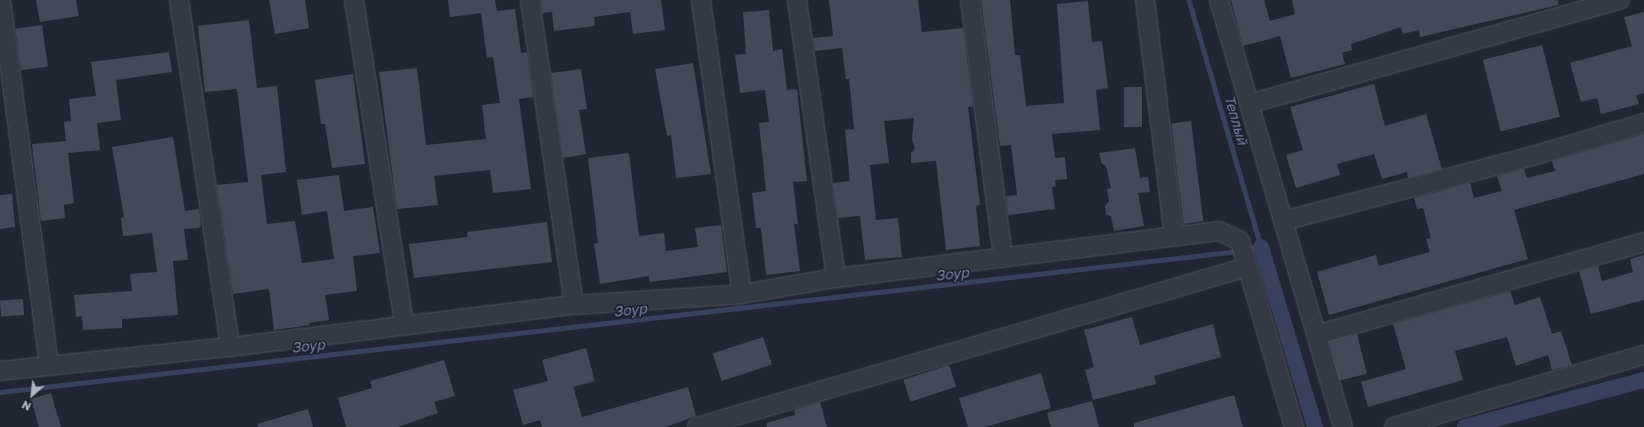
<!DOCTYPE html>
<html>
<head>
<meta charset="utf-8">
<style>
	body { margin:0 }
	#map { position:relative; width:1644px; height:427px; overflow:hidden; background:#222634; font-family:"Golos Text",sans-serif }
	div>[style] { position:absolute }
	.stream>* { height:4.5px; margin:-2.25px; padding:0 2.25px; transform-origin:2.25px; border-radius:2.25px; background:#39415c }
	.canal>* { height:16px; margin:-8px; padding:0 8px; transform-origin:8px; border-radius:8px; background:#39415c }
	.building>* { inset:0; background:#434959; transform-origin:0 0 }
	.roads { filter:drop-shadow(0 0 1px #505360) drop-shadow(0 0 1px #505360) }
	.minor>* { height:18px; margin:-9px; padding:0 9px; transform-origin:9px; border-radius:9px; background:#353945 }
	span { translate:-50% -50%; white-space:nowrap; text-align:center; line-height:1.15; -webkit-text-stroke:3px #1b1e2a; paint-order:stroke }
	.water-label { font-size:14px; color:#7b86a7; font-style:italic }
	.north { position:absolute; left:12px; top:375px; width:40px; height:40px; -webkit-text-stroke:3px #1b1e2a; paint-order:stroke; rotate:208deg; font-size:11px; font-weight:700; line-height:16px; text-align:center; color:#b0b3c2 }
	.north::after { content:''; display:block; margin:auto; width:14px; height:18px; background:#b0b3c2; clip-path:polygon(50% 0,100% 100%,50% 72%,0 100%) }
</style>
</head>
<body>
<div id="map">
	<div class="stream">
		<i style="left:1189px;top:0;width:257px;rotate:73.7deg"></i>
		<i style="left:1261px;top:247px;width:15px;rotate:169deg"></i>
		<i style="left:0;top:392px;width:1247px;rotate:-6.49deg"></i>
	</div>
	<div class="canal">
		<i style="left:1261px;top:247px;width:188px;rotate:73.3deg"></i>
		<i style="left:1465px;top:427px;width:185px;rotate:-14.7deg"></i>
	</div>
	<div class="building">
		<i style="clip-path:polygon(36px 0,76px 0,79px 16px,40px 22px)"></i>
		<i style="clip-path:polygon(269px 0,305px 0,309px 28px,275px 34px)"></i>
		<i style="clip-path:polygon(448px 0,495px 0,497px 11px,515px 9px,521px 53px,527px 52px,533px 97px,519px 99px,531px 189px,493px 193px,490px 170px,434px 176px,438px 205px,397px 209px,379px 72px,417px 68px,426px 145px,486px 139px,482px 105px,500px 103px,493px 57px,487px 58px,481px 13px,450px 17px)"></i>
		<i style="clip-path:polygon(541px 0,661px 0,665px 30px,633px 34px,630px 12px,594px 17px,595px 26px,554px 31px,552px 12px,542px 13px)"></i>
		<i style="clip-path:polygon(829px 0,918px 0,922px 32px,963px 28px,973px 106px,968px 107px,980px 205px,976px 206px,980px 246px,946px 250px,936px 161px,911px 163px,911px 153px,915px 148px,912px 139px,914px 118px,884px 121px,889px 163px,870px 165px,876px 220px,898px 218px,902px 257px,865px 260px,860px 216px,838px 218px,833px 183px,850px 181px,845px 130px,854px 129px,849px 79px,846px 79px,842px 48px,815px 51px,813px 38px,833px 36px)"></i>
		<i style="clip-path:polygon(981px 0,1010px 0,1015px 55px,1020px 55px,1026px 106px,1064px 103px,1057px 4px,1088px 1px,1092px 42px,1102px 41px,1108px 88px,1096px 90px,1100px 130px,1052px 134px,1055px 158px,1065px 157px,1067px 179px,1055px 180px,1056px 186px,1052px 187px,1055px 209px,1008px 215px,1006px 196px,1017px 195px,1011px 145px,1000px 146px)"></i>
		<i style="clip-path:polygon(1231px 0,1264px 0,1270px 21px,1295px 14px,1292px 0,1558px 0,1558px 5px,1420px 37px,1419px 30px,1403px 34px,1401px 27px,1351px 44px,1352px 50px,1342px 53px,1345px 64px,1291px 78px,1280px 36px,1243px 46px)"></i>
		<i style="clip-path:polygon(769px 10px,773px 51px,782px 49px,787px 90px,797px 89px,807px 181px,793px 182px,798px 224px,794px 224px,800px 271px,766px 275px,761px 228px,756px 228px,752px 193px,766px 191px,759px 123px,769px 122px,765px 90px,740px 93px,735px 55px,746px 54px,743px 12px)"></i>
		<i style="clip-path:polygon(1644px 12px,1644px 93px,1636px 95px,1639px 104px,1601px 114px,1597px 98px,1581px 102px,1570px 63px,1632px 46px,1624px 17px)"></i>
		<i style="clip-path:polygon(249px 20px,257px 88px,277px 86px,286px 172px,261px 175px,267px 224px,295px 221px,302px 263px,334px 259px,327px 211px,302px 215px,297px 180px,339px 175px,344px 211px,373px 207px,380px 253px,353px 256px,357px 291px,325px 295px,329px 320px,309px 323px,310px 325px,274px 330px,269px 289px,233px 294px,217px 185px,248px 182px,237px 89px,205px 92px,198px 26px)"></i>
		<i style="left:42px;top:25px;width:42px;height:27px;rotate:82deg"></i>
		<i style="left:1542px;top:45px;width:74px;height:61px;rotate:76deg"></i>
		<i style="clip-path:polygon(169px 52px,172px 72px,116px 80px,121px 120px,97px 123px,100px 150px,68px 153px,74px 203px,64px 205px,65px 218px,41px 221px,32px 144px,66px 141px,64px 122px,71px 121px,69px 99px,96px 96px,91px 62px)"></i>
		<i style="clip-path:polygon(693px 63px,711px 174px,676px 178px,671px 135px,667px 136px,655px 69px)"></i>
		<i style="clip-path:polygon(581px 69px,587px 109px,579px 110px,586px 154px,563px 158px,551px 73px)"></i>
		<i style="clip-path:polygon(353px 74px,365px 164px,332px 168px,325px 124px,321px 124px,315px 80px)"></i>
		<i style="clip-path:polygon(1374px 84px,1385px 126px,1426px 114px,1442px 169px,1408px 178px,1407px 172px,1382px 179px,1374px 154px,1337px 164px,1340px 175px,1296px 188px,1286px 155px,1303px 150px,1290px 107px)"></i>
		<i style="left:1124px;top:87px;width:18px;height:40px"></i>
		<i style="left:1191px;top:121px;width:101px;height:20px;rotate:83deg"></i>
		<i style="clip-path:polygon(1644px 134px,1644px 174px,1514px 210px,1528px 259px,1329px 315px,1317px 272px,1376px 255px,1379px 266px,1430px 252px,1426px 239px,1431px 238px,1423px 208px,1417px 209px,1414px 198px,1470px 183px,1474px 198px,1502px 191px,1497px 176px,1524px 169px,1527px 178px,1555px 171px,1552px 161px)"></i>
		<i style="clip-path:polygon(173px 137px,185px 211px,199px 209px,201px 225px,199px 228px,184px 229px,188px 260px,173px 261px,178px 315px,122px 319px,122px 328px,83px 330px,82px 316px,76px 317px,74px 295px,132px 291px,130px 274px,157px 272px,152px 233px,123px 236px,121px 218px,124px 217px,112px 147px)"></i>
		<i style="clip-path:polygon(1135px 148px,1140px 178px,1148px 177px,1150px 192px,1138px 193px,1144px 226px,1114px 231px,1111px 216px,1106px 215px,1105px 206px,1109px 201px,1107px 189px,1111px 188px,1106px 166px,1102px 164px,1099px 153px)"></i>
		<i style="clip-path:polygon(629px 153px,639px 236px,664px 233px,666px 251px,698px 247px,695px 228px,721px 225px,727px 272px,650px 282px,649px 276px,600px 284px,594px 244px,598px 243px,588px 158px)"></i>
		<i style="clip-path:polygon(12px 194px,15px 227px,0 229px,0 195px)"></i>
		<i style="clip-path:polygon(547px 222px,552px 262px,414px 278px,409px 244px,468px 237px,467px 232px)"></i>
		<i style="clip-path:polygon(1644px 255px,1644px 300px,1591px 314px,1579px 271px,1598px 266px,1602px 281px,1633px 272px,1630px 259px)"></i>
		<i style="clip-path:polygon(1510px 291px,1515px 305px,1540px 297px,1552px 334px,1561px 331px,1572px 365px,1552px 370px,1548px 355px,1516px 366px,1507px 337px,1455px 351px,1463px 380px,1368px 407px,1361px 382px,1406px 369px,1393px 324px)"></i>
		<i style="left:23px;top:299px;width:16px;height:23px;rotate:86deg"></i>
		<i style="clip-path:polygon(1132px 317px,1140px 345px,1213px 324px,1221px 357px,1154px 376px,1156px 384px,1093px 400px,1085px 370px,1094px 367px,1084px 330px)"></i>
		<i style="left:1357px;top:334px;width:41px;height:29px;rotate:76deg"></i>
		<i style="left:763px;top:337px;width:29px;height:53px;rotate:72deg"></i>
		<i style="clip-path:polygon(586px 348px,595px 381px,573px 387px,582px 417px,688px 387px,696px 416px,666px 427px,542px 427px,540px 420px,523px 425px,513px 390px,548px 381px,542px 360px)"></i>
		<i style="clip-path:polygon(444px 360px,455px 396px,434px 402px,438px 413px,398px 427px,346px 427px,338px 398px,372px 388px,370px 381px)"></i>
		<i style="left:949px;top:365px;width:23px;height:48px;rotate:72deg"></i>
		<i style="clip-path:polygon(1041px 373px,1051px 408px,985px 427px,968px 427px,959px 398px)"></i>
		<i style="clip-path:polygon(51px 393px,61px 427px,39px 427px,31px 399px)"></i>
		<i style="clip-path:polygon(1234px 395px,1243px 427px,1134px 427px,1134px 423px)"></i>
		<i style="clip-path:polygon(1092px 401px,1099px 427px,1051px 427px,1047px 413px)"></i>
		<i style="clip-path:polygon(820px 402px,827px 427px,767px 427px,766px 423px,795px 415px,794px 410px)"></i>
		<i style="clip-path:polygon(308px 409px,313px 427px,258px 427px,257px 424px)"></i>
	</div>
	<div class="roads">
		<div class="minor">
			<i style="left:1px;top:0;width:369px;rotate:82.5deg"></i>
			<i style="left:179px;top:0;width:351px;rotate:81.6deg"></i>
			<i style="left:354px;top:0;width:328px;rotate:81.2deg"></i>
			<i style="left:530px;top:0;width:308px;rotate:81.8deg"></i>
			<i style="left:701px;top:0;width:297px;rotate:82.1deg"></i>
			<i style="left:797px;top:0;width:281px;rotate:82deg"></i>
			<i style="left:970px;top:0;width:260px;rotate:82.7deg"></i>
			<i style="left:1145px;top:0;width:238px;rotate:83deg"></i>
			<i style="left:1219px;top:0;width:445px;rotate:73.8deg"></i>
			<i style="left:1249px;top:104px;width:385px;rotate:-15.7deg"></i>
			<i style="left:1283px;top:221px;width:254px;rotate:-14.6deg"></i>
			<i style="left:1529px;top:157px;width:120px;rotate:-16.5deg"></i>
			<i style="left:1316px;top:335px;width:341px;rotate:-15.8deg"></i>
			<i style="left:0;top:371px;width:231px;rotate:-6deg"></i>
			<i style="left:230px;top:347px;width:347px;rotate:-7deg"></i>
			<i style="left:574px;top:305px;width:168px;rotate:-3.7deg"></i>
			<i style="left:742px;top:294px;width:95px;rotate:-9.7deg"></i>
			<i style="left:836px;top:278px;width:386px;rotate:-7deg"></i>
			<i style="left:1219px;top:231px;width:23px;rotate:25deg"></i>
			<i style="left:1240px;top:241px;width:194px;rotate:73.8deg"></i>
			<i style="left:697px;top:427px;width:573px;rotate:-16.22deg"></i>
			<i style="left:1394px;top:427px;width:260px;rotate:-16.1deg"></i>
		</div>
	</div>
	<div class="water-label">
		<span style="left:1236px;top:120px;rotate:74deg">Теплый</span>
		<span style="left:952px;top:274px;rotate:-6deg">Зоур</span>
		<span style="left:630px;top:310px;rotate:-6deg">Зоур</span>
		<span style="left:308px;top:346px;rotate:-6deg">Зоур</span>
	</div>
	<div class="north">N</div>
</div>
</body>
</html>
